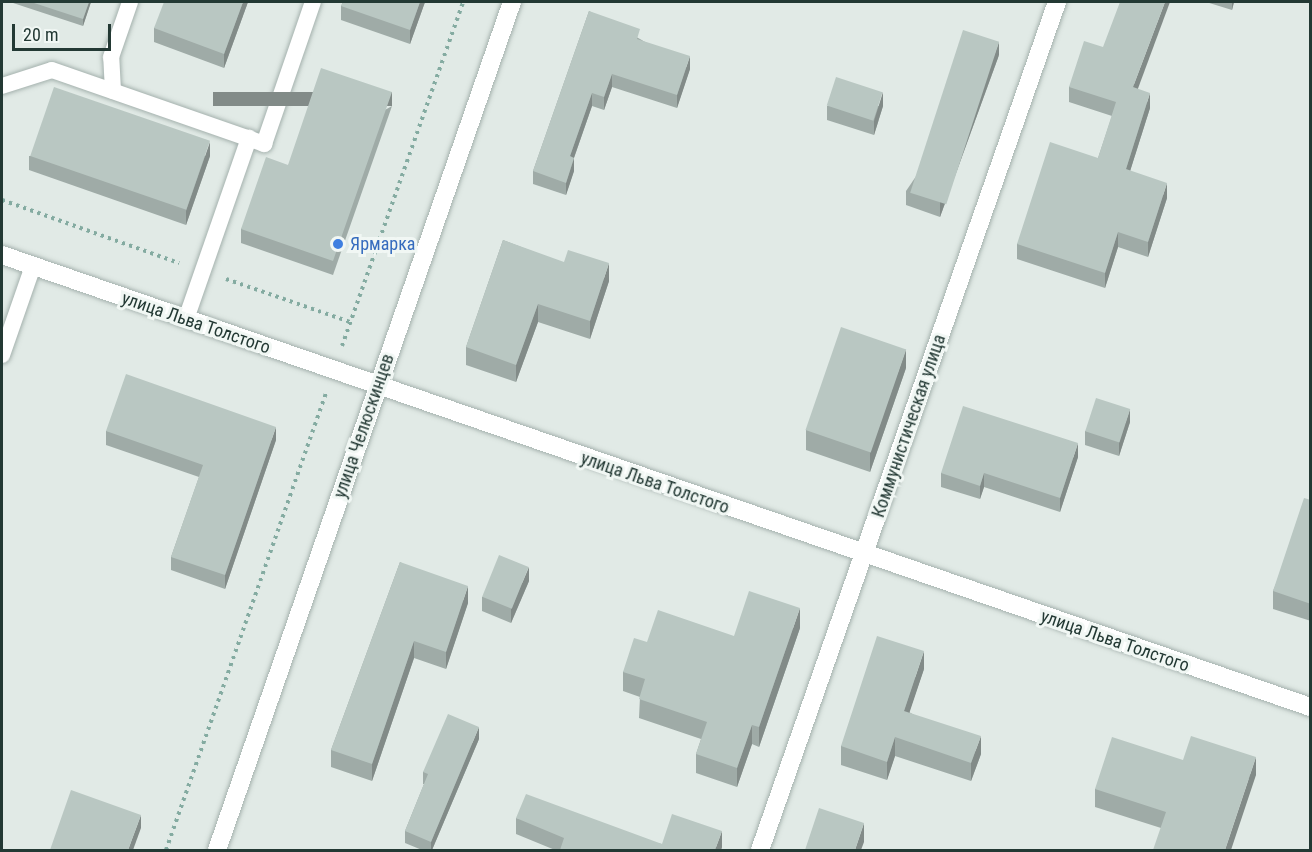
<!DOCTYPE html>
<html>
<head>
<meta charset="utf-8">
<style>
	body { margin:0 }
	#map { position:relative; width:1312px; height:852px; overflow:hidden; background:#e1eae6; font-family:"Roboto Condensed",sans-serif }
	div>[style] { position:absolute }
	.path>* { height:4px; margin-top:-2px; transform-origin:0; background:repeating-linear-gradient(90deg,#84aba1 0 3px,transparent 0 7.5px) }
	.roads { filter:drop-shadow(0 0 2px #a4b1ad) drop-shadow(0 0 2px #a4b1ad) }
	.lane>* { height:16px; margin:-8px; padding:0 8px; transform-origin:8px; border-radius:8px; background:#fff }
	.street>* { height:18px; margin:-9px; padding:0 9px; transform-origin:9px; border-radius:9px; background:#fff }
	.secondary>* { height:18px; margin:-9px; padding:0 9px; transform-origin:9px; border-radius:9px; background:#fff }
	.wall>* { inset:0; background:#9faba7 }
	.shaded-wall>* { inset:0; background:#828b88; transform-origin:0 0 }
	.building>* { inset:0; background:#b9c7c2; transform-origin:0 0 }
	.dots>* { width:16px; height:16px; translate:-50% -50%; box-sizing:border-box; border:3px solid #f1f7f4; border-radius:50% }
	span { translate:-50% -50%; white-space:nowrap; text-align:center; line-height:1.15; -webkit-text-stroke:6px #f1f7f4; paint-order:stroke }
	.shop-label { font-size:18px; color:#366cbe }
	.left { translate:0 -50%; text-align:left }
	.street-label { font-size:18px; color:#233934 }
	.frame { position:absolute; inset:0; border:3px solid #233934; pointer-events:none }
	.scale { position:absolute; left:12px; top:24px; width:99px; height:27px; box-sizing:border-box; border:3px solid #233934; border-top:0; padding-left:8px; font-size:18px; line-height:21px; white-space:nowrap; color:#233934; -webkit-text-stroke:4px #f1f7f4; paint-order:stroke }
</style>
</head>
<body>
<div id="map">
	<div class="path">
		<i style="left:2px;top:200px;width:188px;rotate:19.6deg"></i>
		<i style="left:226px;top:279px;width:131px;rotate:19.1deg"></i>
		<i style="left:342px;top:346px;width:365px;rotate:-70.6deg"></i>
		<i style="left:166px;top:850px;width:484px;rotate:-70.7deg"></i>
	</div>
	<div class="roads">
		<div class="lane">
			<i style="left:2px;top:86px;width:52px;rotate:-17.7deg"></i>
			<i style="left:52px;top:70px;width:225px;rotate:19.2deg"></i>
			<i style="left:264px;top:144px;width:150px;rotate:-71deg"></i>
			<i style="left:113px;top:91px;width:34px;rotate:-93deg"></i>
			<i style="left:111px;top:57px;width:58px;rotate:-70.9deg"></i>
			<i style="left:186px;top:319px;width:192px;rotate:-70.8deg"></i>
			<i style="left:2px;top:355px;width:94px;rotate:-70.8deg"></i>
		</div>
		<div class="street">
			<i style="left:760px;top:850px;width:899px;rotate:-70.7deg"></i>
		</div>
		<div class="secondary">
			<i style="left:2px;top:255px;width:1384px;rotate:19.06deg"></i>
			<i style="left:217px;top:850px;width:898px;rotate:-70.82deg"></i>
		</div>
	</div>
	<div class="wall">
		<i style="clip-path:polygon(10px 2px,91px 2px,83px 26px)"></i>
		<i style="clip-path:polygon(248px 2px,224px 68px,154px 42px,154px 28px)"></i>
		<i style="clip-path:polygon(343px 2px,425px 2px,410px 44px,341px 20px,341px 6px)"></i>
		<i style="clip-path:polygon(1206px 2px,1234px 2px,1232px 10px)"></i>
		<i style="clip-path:polygon(589px 11px,640px 39px,690px 69px,677px 108px,612px 87px,604px 110px,592px 106px,574px 158px,574px 171px,566px 195px,533px 184px,533px 171px)"></i>
		<i style="clip-path:polygon(1103px 47px,1138px 89px,1150px 108px,1130px 171px,1167px 198px,1148px 257px,1118px 247px,1105px 288px,1017px 259px,1017px 244px,1098px 158px,1112px 116px,1069px 102px,1069px 87px)"></i>
		<i style="clip-path:polygon(999px 55px,940px 217px,906px 205px,906px 191px)"></i>
		<i style="clip-path:polygon(392px 106px,333px 275px,241px 243px,241px 229px,288px 165px)"></i>
		<i style="clip-path:polygon(827px 106px,883px 106px,874px 135px,827px 120px)"></i>
		<i style="clip-path:polygon(29px 156px,210px 156px,186px 225px,29px 170px)"></i>
		<i style="clip-path:polygon(503px 240px,609px 281px,590px 339px,538px 322px,516px 382px,466px 365px,466px 347px)"></i>
		<i style="clip-path:polygon(906px 368px,870px 472px,806px 450px,806px 430px)"></i>
		<i style="clip-path:polygon(1130px 422px,1119px 456px,1085px 445px,1085px 431px)"></i>
		<i style="clip-path:polygon(106px 431px,276px 440px,225px 589px,171px 570px,171px 557px,199px 477px,106px 445px)"></i>
		<i style="clip-path:polygon(1078px 457px,1060px 512px,984px 487px,980px 499px,941px 487px,941px 473px)"></i>
		<i style="clip-path:polygon(1311px 500px,1311px 621px,1273px 609px,1273px 591px)"></i>
		<i style="clip-path:polygon(400px 562px,468px 603px,446px 669px,414px 658px,372px 781px,331px 767px,331px 750px)"></i>
		<i style="clip-path:polygon(529px 581px,511px 623px,482px 611px,482px 597px)"></i>
		<i style="clip-path:polygon(800px 628px,759px 747px,752px 744px,737px 787px,696px 773px,696px 754px,701px 739px,639px 718px,640px 697px,623px 691px,623px 672px,647px 642px,734px 636px)"></i>
		<i style="clip-path:polygon(924px 669px,909px 712px,981px 754px,971px 781px,895px 756px,887px 780px,841px 765px,841px 746px)"></i>
		<i style="clip-path:polygon(479px 739px,432px 850px,422px 850px,405px 843px,405px 831px,424px 784px,423px 784px,423px 772px)"></i>
		<i style="clip-path:polygon(1183px 760px,1256px 775px,1161px 828px,1095px 807px,1095px 789px)"></i>
		<i style="clip-path:polygon(516px 818px,662px 844px,722px 847px,721px 850px,555px 850px,516px 834px)"></i>
	</div>
	<div class="shaded-wall">
		<i style="clip-path:polygon(89px 2px,91px 2px,83px 26px,83px 19px)"></i>
		<i style="clip-path:polygon(243px 2px,248px 2px,224px 68px,224px 54px)"></i>
		<i style="clip-path:polygon(420px 2px,425px 2px,410px 44px,410px 30px)"></i>
		<i style="clip-path:polygon(1165px 2px,1170px 2px,1133px 102px,1133px 87px)"></i>
		<i style="clip-path:polygon(1232px 2px,1234px 2px,1232px 10px)"></i>
		<i style="clip-path:polygon(999px 42px,999px 55px,940px 217px,940px 203px)"></i>
		<i style="clip-path:polygon(690px 56px,690px 69px,677px 108px,677px 95px)"></i>
		<i style="clip-path:polygon(612px 74px,612px 87px,604px 110px,604px 97px)"></i>
		<i style="left:392px;top:92px;width:14px;height:179px;rotate:90deg"></i>
		<i style="clip-path:polygon(883px 92px,883px 106px,874px 135px,874px 121px)"></i>
		<i style="clip-path:polygon(592px 93px,592px 106px,570px 169px,570px 156px)"></i>
		<i style="clip-path:polygon(1150px 93px,1150px 108px,1126px 184px,1126px 169px)"></i>
		<i style="clip-path:polygon(210px 142px,210px 156px,186px 225px,186px 211px)"></i>
		<i style="clip-path:polygon(574px 158px,574px 171px,566px 195px,566px 183px)"></i>
		<i style="clip-path:polygon(1167px 183px,1167px 198px,1148px 257px,1148px 242px)"></i>
		<i style="clip-path:polygon(1118px 232px,1118px 247px,1105px 288px,1105px 273px)"></i>
		<i style="clip-path:polygon(609px 263px,609px 281px,590px 339px,590px 321px)"></i>
		<i style="clip-path:polygon(538px 304px,538px 322px,516px 382px,516px 365px)"></i>
		<i style="clip-path:polygon(906px 349px,906px 368px,870px 472px,870px 453px)"></i>
		<i style="clip-path:polygon(1130px 409px,1130px 422px,1119px 456px,1119px 442px)"></i>
		<i style="clip-path:polygon(276px 427px,276px 440px,225px 589px,225px 575px)"></i>
		<i style="clip-path:polygon(1078px 443px,1078px 457px,1060px 512px,1060px 498px)"></i>
		<i style="clip-path:polygon(984px 473px,984px 487px,980px 499px,980px 486px)"></i>
		<i style="clip-path:polygon(529px 567px,529px 581px,511px 623px,511px 609px)"></i>
		<i style="clip-path:polygon(468px 586px,468px 603px,446px 669px,446px 652px)"></i>
		<i style="clip-path:polygon(800px 608px,800px 628px,759px 747px,759px 727px)"></i>
		<i style="clip-path:polygon(414px 641px,414px 658px,372px 781px,372px 764px)"></i>
		<i style="clip-path:polygon(924px 651px,924px 669px,904px 729px,904px 711px)"></i>
		<i style="clip-path:polygon(752px 725px,752px 744px,737px 787px,737px 768px)"></i>
		<i style="clip-path:polygon(479px 727px,479px 739px,432px 850px,431px 850px,431px 842px)"></i>
		<i style="clip-path:polygon(981px 736px,981px 754px,971px 781px,971px 763px)"></i>
		<i style="clip-path:polygon(895px 737px,895px 756px,887px 780px,887px 762px)"></i>
		<i style="clip-path:polygon(1256px 757px,1256px 775px,1231px 850px,1225px 850px)"></i>
		<i style="clip-path:polygon(141px 815px,141px 828px,133px 850px,128px 850px)"></i>
		<i style="clip-path:polygon(864px 823px,864px 842px,861px 850px,855px 850px)"></i>
		<i style="clip-path:polygon(722px 831px,722px 847px,721px 850px,715px 850px)"></i>
	</div>
	<div class="building">
		<i style="clip-path:polygon(31px 2px,89px 2px,83px 19px)"></i>
		<i style="clip-path:polygon(164px 2px,243px 2px,224px 54px,154px 28px)"></i>
		<i style="clip-path:polygon(343px 2px,420px 2px,410px 30px,341px 6px)"></i>
		<i style="clip-path:polygon(1120px 2px,1165px 2px,1133px 87px,1150px 93px,1126px 169px,1167px 183px,1148px 242px,1118px 232px,1105px 273px,1017px 244px,1050px 142px,1098px 158px,1116px 102px,1069px 87px,1084px 41px,1103px 47px)"></i>
		<i style="clip-path:polygon(589px 11px,640px 29px,637px 39px,690px 56px,677px 95px,612px 74px,604px 97px,592px 93px,570px 156px,574px 158px,566px 183px,533px 171px)"></i>
		<i style="left:963px;top:30px;width:38px;height:171px;rotate:18deg"></i>
		<i style="clip-path:polygon(321px 68px,392px 92px,333px 261px,241px 229px,266px 157px,288px 165px)"></i>
		<i style="left:836px;top:77px;width:49px;height:30px;rotate:18deg"></i>
		<i style="left:54px;top:87px;width:165px;height:73px;rotate:19deg"></i>
		<i style="clip-path:polygon(503px 240px,564px 262px,568px 250px,609px 263px,590px 321px,538px 304px,516px 365px,466px 347px)"></i>
		<i style="left:841px;top:327px;width:69px;height:109px;rotate:19deg"></i>
		<i style="clip-path:polygon(126px 374px,276px 427px,225px 575px,171px 557px,203px 465px,106px 431px)"></i>
		<i style="left:1096px;top:398px;width:36px;height:35px;rotate:18deg"></i>
		<i style="clip-path:polygon(963px 406px,1078px 443px,1060px 498px,984px 473px,980px 486px,941px 473px)"></i>
		<i style="clip-path:polygon(1304px 498px,1311px 500px,1311px 604px,1273px 591px)"></i>
		<i style="left:499px;top:555px;width:32px;height:45px;rotate:22deg"></i>
		<i style="clip-path:polygon(400px 562px,468px 586px,446px 652px,414px 641px,372px 764px,331px 750px)"></i>
		<i style="clip-path:polygon(749px 591px,800px 608px,759px 727px,752px 725px,737px 768px,696px 754px,707px 722px,639px 699px,645px 679px,623px 672px,634px 638px,647px 642px,658px 610px,734px 636px)"></i>
		<i style="clip-path:polygon(877px 636px,924px 651px,904px 711px,981px 736px,971px 763px,895px 737px,887px 762px,841px 746px)"></i>
		<i style="clip-path:polygon(448px 714px,479px 727px,431px 842px,405px 831px,428px 774px,423px 772px)"></i>
		<i style="clip-path:polygon(1191px 736px,1256px 757px,1225px 850px,1153px 850px,1166px 812px,1095px 789px,1112px 737px,1183px 760px)"></i>
		<i style="clip-path:polygon(71px 790px,141px 815px,128px 850px,50px 850px)"></i>
		<i style="clip-path:polygon(526px 794px,662px 844px,672px 814px,722px 831px,715px 850px,560px 850px,564px 838px,516px 818px)"></i>
		<i style="clip-path:polygon(819px 808px,864px 823px,855px 850px,805px 850px)"></i>
	</div>
	<div class="dots">
		<i style="left:338px;top:244px;background:#3f7fe0"></i>
	</div>
	<div class="shop-label">
		<span class="left" style="left:350px;top:244px">Ярмарка</span>
	</div>
	<div class="street-label">
		<span style="left:196px;top:323px;rotate:19deg">улица Льва Толстого</span>
		<span style="left:364px;top:426px;rotate:-71deg">улица Челюскинцев</span>
		<span style="left:909px;top:426px;rotate:-71deg">Коммунистическая улица</span>
		<span style="left:655px;top:483px;rotate:19deg">улица Льва Толстого</span>
		<span style="left:1115px;top:641px;rotate:19deg">улица Льва Толстого</span>
	</div>
	<div class="frame"></div>
	<div class="scale">20 m</div>
</div>
</body>
</html>
